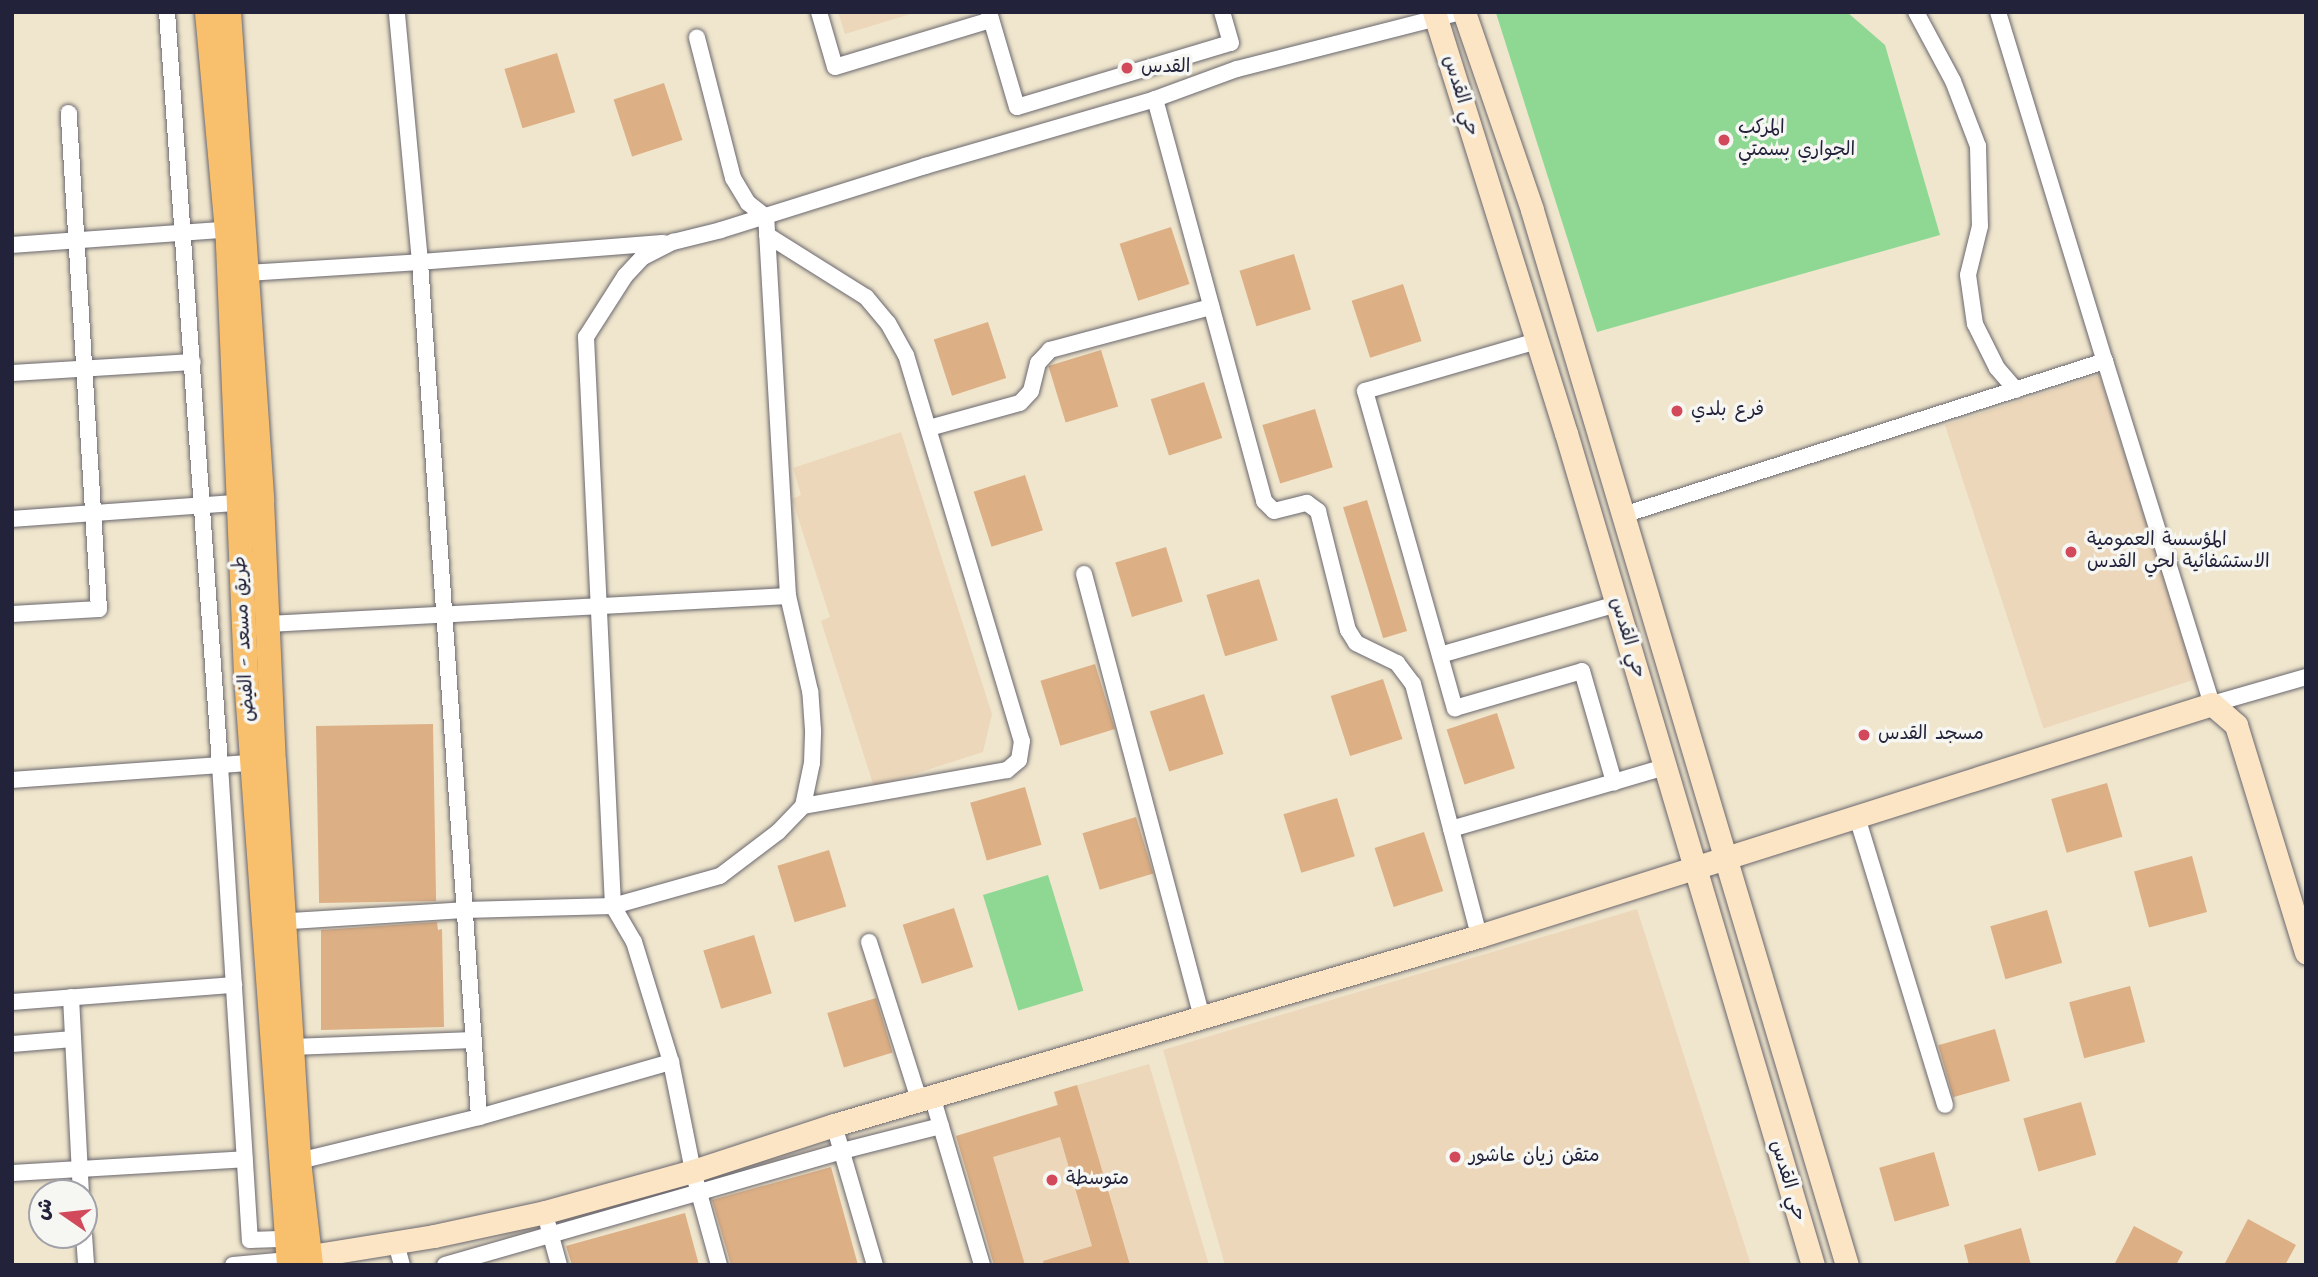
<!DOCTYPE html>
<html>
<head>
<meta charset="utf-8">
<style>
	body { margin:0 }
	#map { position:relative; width:2318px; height:1277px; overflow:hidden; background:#f0e6cd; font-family:Kalam,"Playpen Sans Arabic",sans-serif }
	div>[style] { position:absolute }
	.built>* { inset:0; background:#ecd7ba; transform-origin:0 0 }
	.green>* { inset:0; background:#8ed894; transform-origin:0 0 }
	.building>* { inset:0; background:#dcaf85; transform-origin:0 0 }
	.roads { filter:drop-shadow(0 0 2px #6a676e) drop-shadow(0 0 2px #6a676e) }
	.street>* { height:16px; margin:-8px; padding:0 8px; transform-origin:8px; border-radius:8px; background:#fff }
	.secondary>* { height:23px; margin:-11.5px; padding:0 11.5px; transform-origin:11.5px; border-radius:11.5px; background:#fce5c4 }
	.primary>* { height:24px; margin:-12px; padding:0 12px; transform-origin:12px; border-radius:12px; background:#f8bf6c }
	.dots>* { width:19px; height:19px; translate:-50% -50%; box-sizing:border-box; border:4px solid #f6f6f2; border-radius:50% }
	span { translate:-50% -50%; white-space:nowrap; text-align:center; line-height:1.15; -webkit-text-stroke:7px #f6f6f2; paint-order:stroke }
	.poi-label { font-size:19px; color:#22223b }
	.left { translate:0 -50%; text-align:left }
	.street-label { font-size:19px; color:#22223b }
	.frame { position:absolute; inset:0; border:14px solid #22223b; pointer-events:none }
	.north { position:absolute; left:28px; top:1179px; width:70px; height:70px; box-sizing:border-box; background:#f6f6f2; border:2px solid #a1a1a9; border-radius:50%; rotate:284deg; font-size:19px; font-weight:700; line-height:28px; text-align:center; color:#22223b }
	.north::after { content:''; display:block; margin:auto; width:24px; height:32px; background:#d1495b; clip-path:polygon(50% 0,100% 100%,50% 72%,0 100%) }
</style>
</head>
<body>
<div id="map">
	<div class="built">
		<i style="clip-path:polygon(838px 12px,917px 12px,845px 34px)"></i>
		<i style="left:2099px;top:375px;width:319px;height:162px;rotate:72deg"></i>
		<i style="clip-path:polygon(901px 432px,992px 714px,983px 752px,874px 787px,821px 621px,830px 617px,792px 499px,801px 495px,793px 468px)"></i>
		<i style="clip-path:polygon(1637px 909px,1751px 1265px,1225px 1265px,1163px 1050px)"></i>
		<i style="clip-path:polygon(1149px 1064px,1209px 1265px,994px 1265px,956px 1136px,1057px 1105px,1054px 1092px)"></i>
	</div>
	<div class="green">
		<i style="clip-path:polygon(1847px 12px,1885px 45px,1940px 235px,1597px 332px,1496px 13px)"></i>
		<i style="left:1048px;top:875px;width:121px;height:68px;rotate:73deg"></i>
	</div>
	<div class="building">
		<i style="left:557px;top:53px;width:62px;height:55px;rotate:73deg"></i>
		<i style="left:664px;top:83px;width:60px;height:53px;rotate:72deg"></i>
		<i style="left:1171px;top:227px;width:60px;height:54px;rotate:72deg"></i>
		<i style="left:1294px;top:254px;width:58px;height:57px;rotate:73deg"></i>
		<i style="left:1403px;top:284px;width:60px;height:54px;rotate:72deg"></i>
		<i style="left:988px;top:322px;width:59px;height:57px;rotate:72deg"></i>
		<i style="left:1101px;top:350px;width:59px;height:55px;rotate:73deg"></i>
		<i style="left:1204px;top:382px;width:59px;height:56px;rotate:72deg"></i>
		<i style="left:1315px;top:409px;width:61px;height:55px;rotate:73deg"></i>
		<i style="left:1025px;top:475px;width:58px;height:54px;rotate:72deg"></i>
		<i style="left:1367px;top:500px;width:137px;height:25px;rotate:73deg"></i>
		<i style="left:1166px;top:547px;width:57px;height:53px;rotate:73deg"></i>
		<i style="left:1259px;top:579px;width:64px;height:55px;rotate:73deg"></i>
		<i style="left:1095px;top:664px;width:68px;height:57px;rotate:73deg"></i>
		<i style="left:1383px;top:679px;width:63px;height:55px;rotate:72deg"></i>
		<i style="left:1204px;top:694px;width:63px;height:57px;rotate:72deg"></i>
		<i style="left:1497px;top:713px;width:58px;height:53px;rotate:72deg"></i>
		<i style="left:433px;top:724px;width:177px;height:117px;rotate:89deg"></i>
		<i style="left:2107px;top:783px;width:56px;height:58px;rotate:74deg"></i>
		<i style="left:1025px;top:787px;width:60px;height:57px;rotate:74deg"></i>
		<i style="left:1337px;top:798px;width:61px;height:56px;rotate:73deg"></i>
		<i style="left:1136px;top:817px;width:59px;height:56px;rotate:73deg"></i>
		<i style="left:1424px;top:832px;width:62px;height:52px;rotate:72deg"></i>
		<i style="left:829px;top:850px;width:59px;height:54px;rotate:73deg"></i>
		<i style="left:2192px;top:856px;width:58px;height:60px;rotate:75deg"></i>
		<i style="left:954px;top:908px;width:62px;height:54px;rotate:72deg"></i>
		<i style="left:2047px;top:910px;width:55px;height:59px;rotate:74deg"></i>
		<i style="clip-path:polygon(437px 922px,438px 930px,442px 929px,444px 1027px,321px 1030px,321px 930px)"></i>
		<i style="left:754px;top:935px;width:61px;height:53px;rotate:73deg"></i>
		<i style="left:2130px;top:986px;width:58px;height:63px;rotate:75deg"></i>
		<i style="left:876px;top:998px;width:57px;height:51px;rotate:73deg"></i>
		<i style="left:1995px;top:1029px;width:54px;height:59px;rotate:74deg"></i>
		<i style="clip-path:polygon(1077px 1085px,1130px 1265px,1044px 1265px,1043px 1261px,1092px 1246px,1060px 1137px,993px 1157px,1025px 1265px,994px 1265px,956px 1136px,1058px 1105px,1054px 1092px)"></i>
		<i style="left:2081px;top:1102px;width:55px;height:60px;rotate:74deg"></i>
		<i style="left:1934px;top:1152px;width:56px;height:57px;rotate:74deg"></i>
		<i style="clip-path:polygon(831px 1167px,858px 1265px,731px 1265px,712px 1200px)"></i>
		<i style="clip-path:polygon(685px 1213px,699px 1265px,572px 1265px,566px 1246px)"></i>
		<i style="clip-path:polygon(2248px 1219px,2296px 1245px,2285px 1265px,2224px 1265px)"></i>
		<i style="clip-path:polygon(2134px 1226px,2183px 1252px,2176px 1265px,2114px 1265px)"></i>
		<i style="clip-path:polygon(2021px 1228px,2031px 1265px,1969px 1265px,1964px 1245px)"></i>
	</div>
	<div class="roads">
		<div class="street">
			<i style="left:167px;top:12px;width:755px;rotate:85.97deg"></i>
			<i style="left:220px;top:765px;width:476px;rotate:86.4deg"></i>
			<i style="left:250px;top:1240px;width:36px;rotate:-2deg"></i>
			<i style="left:819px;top:12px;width:57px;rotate:73.8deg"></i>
			<i style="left:835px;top:67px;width:163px;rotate:-16.8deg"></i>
			<i style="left:989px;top:12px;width:99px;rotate:73.6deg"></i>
			<i style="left:1017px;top:107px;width:223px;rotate:-16.7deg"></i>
			<i style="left:1231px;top:43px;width:32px;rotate:-106deg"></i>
			<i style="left:1916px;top:12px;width:78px;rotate:61.8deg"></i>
			<i style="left:1953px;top:81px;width:70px;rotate:69deg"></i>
			<i style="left:1978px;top:146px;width:80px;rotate:88.6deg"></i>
			<i style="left:1980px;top:226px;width:50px;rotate:103.8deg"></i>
			<i style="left:1968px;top:275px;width:49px;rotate:81.9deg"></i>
			<i style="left:1975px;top:324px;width:49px;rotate:63.4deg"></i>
			<i style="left:1997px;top:368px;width:29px;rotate:49deg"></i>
			<i style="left:1998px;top:12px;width:365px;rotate:73deg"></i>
			<i style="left:1155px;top:99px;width:417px;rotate:74.8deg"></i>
			<i style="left:1264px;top:501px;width:14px;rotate:45deg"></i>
			<i style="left:1274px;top:511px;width:34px;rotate:-14deg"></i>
			<i style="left:1307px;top:503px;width:14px;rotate:36deg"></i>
			<i style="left:1318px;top:511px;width:123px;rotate:75.9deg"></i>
			<i style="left:1348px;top:630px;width:15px;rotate:58deg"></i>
			<i style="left:1356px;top:643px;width:46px;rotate:26deg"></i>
			<i style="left:1397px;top:663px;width:26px;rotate:53deg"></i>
			<i style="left:1413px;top:684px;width:260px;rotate:75.3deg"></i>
			<i style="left:767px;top:235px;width:117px;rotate:32.1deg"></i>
			<i style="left:866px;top:297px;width:34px;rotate:50deg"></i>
			<i style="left:888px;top:323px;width:37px;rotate:61deg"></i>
			<i style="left:906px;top:355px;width:403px;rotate:73.3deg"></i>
			<i style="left:1022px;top:741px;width:19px;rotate:99deg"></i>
			<i style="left:1019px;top:760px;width:16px;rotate:140deg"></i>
			<i style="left:1007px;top:770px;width:207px;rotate:170deg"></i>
			<i style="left:12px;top:245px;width:222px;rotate:-4.1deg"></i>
			<i style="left:247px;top:273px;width:173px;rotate:-3.6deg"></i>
			<i style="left:420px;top:262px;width:251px;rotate:-95.3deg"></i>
			<i style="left:1537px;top:341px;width:179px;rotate:163.8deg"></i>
			<i style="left:1365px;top:391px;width:330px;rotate:74.2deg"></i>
			<i style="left:1455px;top:708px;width:132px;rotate:-16.2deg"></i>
			<i style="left:1582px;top:671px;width:116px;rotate:73.9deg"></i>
			<i style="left:1614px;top:782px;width:53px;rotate:-16.4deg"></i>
			<i style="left:12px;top:373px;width:181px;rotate:-3.5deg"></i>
			<i style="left:929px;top:428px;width:94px;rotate:-15.4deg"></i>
			<i style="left:1020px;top:403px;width:16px;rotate:-47deg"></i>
			<i style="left:1031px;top:391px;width:29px;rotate:-76deg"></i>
			<i style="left:1038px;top:363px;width:18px;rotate:-47deg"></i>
			<i style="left:1050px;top:350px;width:167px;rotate:-15deg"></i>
			<i style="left:1623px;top:515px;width:506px;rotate:-17.72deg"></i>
			<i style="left:2105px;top:361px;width:359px;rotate:72.7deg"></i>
			<i style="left:2212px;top:704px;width:98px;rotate:-16deg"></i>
			<i style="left:12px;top:519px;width:236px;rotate:-4.1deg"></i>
			<i style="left:1084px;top:574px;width:457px;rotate:75.1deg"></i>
			<i style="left:12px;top:614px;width:87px;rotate:-3.3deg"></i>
			<i style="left:99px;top:609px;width:497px;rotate:-93.5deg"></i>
			<i style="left:268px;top:624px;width:521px;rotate:-3.08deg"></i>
			<i style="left:1440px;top:655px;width:184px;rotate:-16.1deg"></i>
			<i style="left:12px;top:780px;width:250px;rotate:-4.1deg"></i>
			<i style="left:1857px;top:817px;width:301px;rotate:73deg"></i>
			<i style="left:1451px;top:829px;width:170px;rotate:-16.1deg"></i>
			<i style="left:275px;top:922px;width:189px;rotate:-3.6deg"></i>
			<i style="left:464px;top:910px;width:149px;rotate:-1.5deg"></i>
			<i style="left:613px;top:906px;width:111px;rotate:-15.7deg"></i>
			<i style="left:720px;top:876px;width:73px;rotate:-37.2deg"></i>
			<i style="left:778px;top:832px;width:36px;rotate:-46deg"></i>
			<i style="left:803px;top:806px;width:44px;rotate:-78.2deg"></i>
			<i style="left:812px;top:763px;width:33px;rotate:-88deg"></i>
			<i style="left:813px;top:730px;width:39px;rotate:-94deg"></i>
			<i style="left:810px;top:691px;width:98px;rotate:-103deg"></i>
			<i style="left:788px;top:596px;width:380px;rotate:-93.3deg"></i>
			<i style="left:766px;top:217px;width:23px;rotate:-142deg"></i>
			<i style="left:748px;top:203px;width:29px;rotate:-121deg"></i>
			<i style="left:733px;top:178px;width:145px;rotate:-104.4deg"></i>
			<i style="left:869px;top:942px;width:166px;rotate:72.4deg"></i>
			<i style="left:71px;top:997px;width:196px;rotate:87.1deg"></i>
			<i style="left:12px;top:1002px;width:223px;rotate:-4.4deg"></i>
			<i style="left:12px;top:1044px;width:61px;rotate:-4.7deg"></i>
			<i style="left:293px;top:1047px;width:179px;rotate:-2.2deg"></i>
			<i style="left:932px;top:1096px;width:176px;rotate:73.5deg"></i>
			<i style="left:479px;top:1117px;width:200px;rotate:-16deg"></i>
			<i style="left:834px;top:1125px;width:146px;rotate:73.7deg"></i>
			<i style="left:299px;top:1161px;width:185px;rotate:-13.7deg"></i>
			<i style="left:479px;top:1117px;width:857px;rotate:-93.95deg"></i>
			<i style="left:420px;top:262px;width:244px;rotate:-4.5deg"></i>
			<i style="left:12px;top:1173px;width:233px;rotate:-3.4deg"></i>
			<i style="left:548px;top:1225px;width:41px;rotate:74.6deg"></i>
			<i style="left:84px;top:1235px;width:30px;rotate:86deg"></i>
			<i style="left:396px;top:1243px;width:23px;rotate:75deg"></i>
			<i style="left:233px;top:1265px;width:56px;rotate:-5.1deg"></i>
			<i style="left:445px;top:1265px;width:413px;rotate:-16deg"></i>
			<i style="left:842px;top:1151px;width:102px;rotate:-14.2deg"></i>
			<i style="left:719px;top:1265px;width:98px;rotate:-105.5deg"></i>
			<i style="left:693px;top:1171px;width:111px;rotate:-101.4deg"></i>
			<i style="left:671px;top:1062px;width:126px;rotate:-107.1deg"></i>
			<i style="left:634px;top:942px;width:42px;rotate:-120.3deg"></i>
			<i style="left:613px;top:906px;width:570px;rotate:-92.72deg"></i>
			<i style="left:586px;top:337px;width:72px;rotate:-57.4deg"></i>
			<i style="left:625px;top:276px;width:26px;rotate:-47deg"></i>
			<i style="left:643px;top:257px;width:34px;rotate:-27deg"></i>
			<i style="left:673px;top:242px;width:49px;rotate:-14deg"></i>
			<i style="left:721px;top:230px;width:214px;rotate:-17.4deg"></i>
			<i style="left:925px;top:166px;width:240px;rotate:-16.2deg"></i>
			<i style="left:1155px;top:99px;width:87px;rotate:-20.1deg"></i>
			<i style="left:1237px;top:69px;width:231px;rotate:-14.3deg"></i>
		</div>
		<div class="secondary">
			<i style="left:1434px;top:12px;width:441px;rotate:72.6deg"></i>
			<i style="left:1566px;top:433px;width:868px;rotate:73.47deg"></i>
			<i style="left:1464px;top:12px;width:209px;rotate:71deg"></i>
			<i style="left:1532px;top:210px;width:1101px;rotate:73.38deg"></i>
			<i style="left:292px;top:1259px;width:144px;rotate:-9.2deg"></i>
			<i style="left:434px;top:1236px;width:114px;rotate:-12.2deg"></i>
			<i style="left:545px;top:1212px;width:154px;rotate:-15.5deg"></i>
			<i style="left:693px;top:1171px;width:148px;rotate:-18.1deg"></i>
			<i style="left:834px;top:1125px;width:672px;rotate:-16.33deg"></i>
			<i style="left:1479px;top:936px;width:769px;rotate:-17.56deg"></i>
			<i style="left:2212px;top:704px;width:32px;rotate:41deg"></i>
			<i style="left:2236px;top:725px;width:238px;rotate:72.9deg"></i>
		</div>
		<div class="primary">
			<i style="left:207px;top:12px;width:234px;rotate:84.8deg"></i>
			<i style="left:228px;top:245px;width:432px;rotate:87.6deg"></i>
			<i style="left:246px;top:677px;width:590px;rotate:85.82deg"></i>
			<i style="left:229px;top:12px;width:490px;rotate:86.1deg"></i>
			<i style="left:262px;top:501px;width:260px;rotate:87.4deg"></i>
			<i style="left:274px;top:761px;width:401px;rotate:86.4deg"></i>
			<i style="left:299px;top:1161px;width:105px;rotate:83.4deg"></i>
		</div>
	</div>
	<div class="dots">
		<i style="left:1127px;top:68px;background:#d1495b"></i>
		<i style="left:1724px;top:140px;background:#d1495b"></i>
		<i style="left:1677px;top:411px;background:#d1495b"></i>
		<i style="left:2071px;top:552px;background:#d1495b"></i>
		<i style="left:1864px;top:735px;background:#d1495b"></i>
		<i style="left:1455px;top:1157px;background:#d1495b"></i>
		<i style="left:1052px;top:1180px;background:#d1495b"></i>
	</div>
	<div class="poi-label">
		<span class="left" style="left:1141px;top:68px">القدس</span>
		<span class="left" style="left:1738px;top:140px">المركب<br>الجواري بسمتي</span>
		<span class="left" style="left:1691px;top:411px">فرع بلدي</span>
		<span class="left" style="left:2087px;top:552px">المؤسسة العمومية<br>الاستشفائية لحي القدس</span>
		<span class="left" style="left:1878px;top:735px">مسجد القدس</span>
		<span class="left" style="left:1469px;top:1157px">متقن زيان عاشور</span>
		<span class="left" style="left:1066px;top:1180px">متوسطة</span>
	</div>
	<div class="street-label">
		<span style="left:1460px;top:96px;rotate:73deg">حي القدس</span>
		<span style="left:1627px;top:638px;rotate:73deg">حي القدس</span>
		<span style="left:245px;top:639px;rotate:-93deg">طريق مسعد - الفيض</span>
		<span style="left:1787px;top:1181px;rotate:73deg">حي القدس</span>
	</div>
	<div class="frame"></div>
	<div class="north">ش</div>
</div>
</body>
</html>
